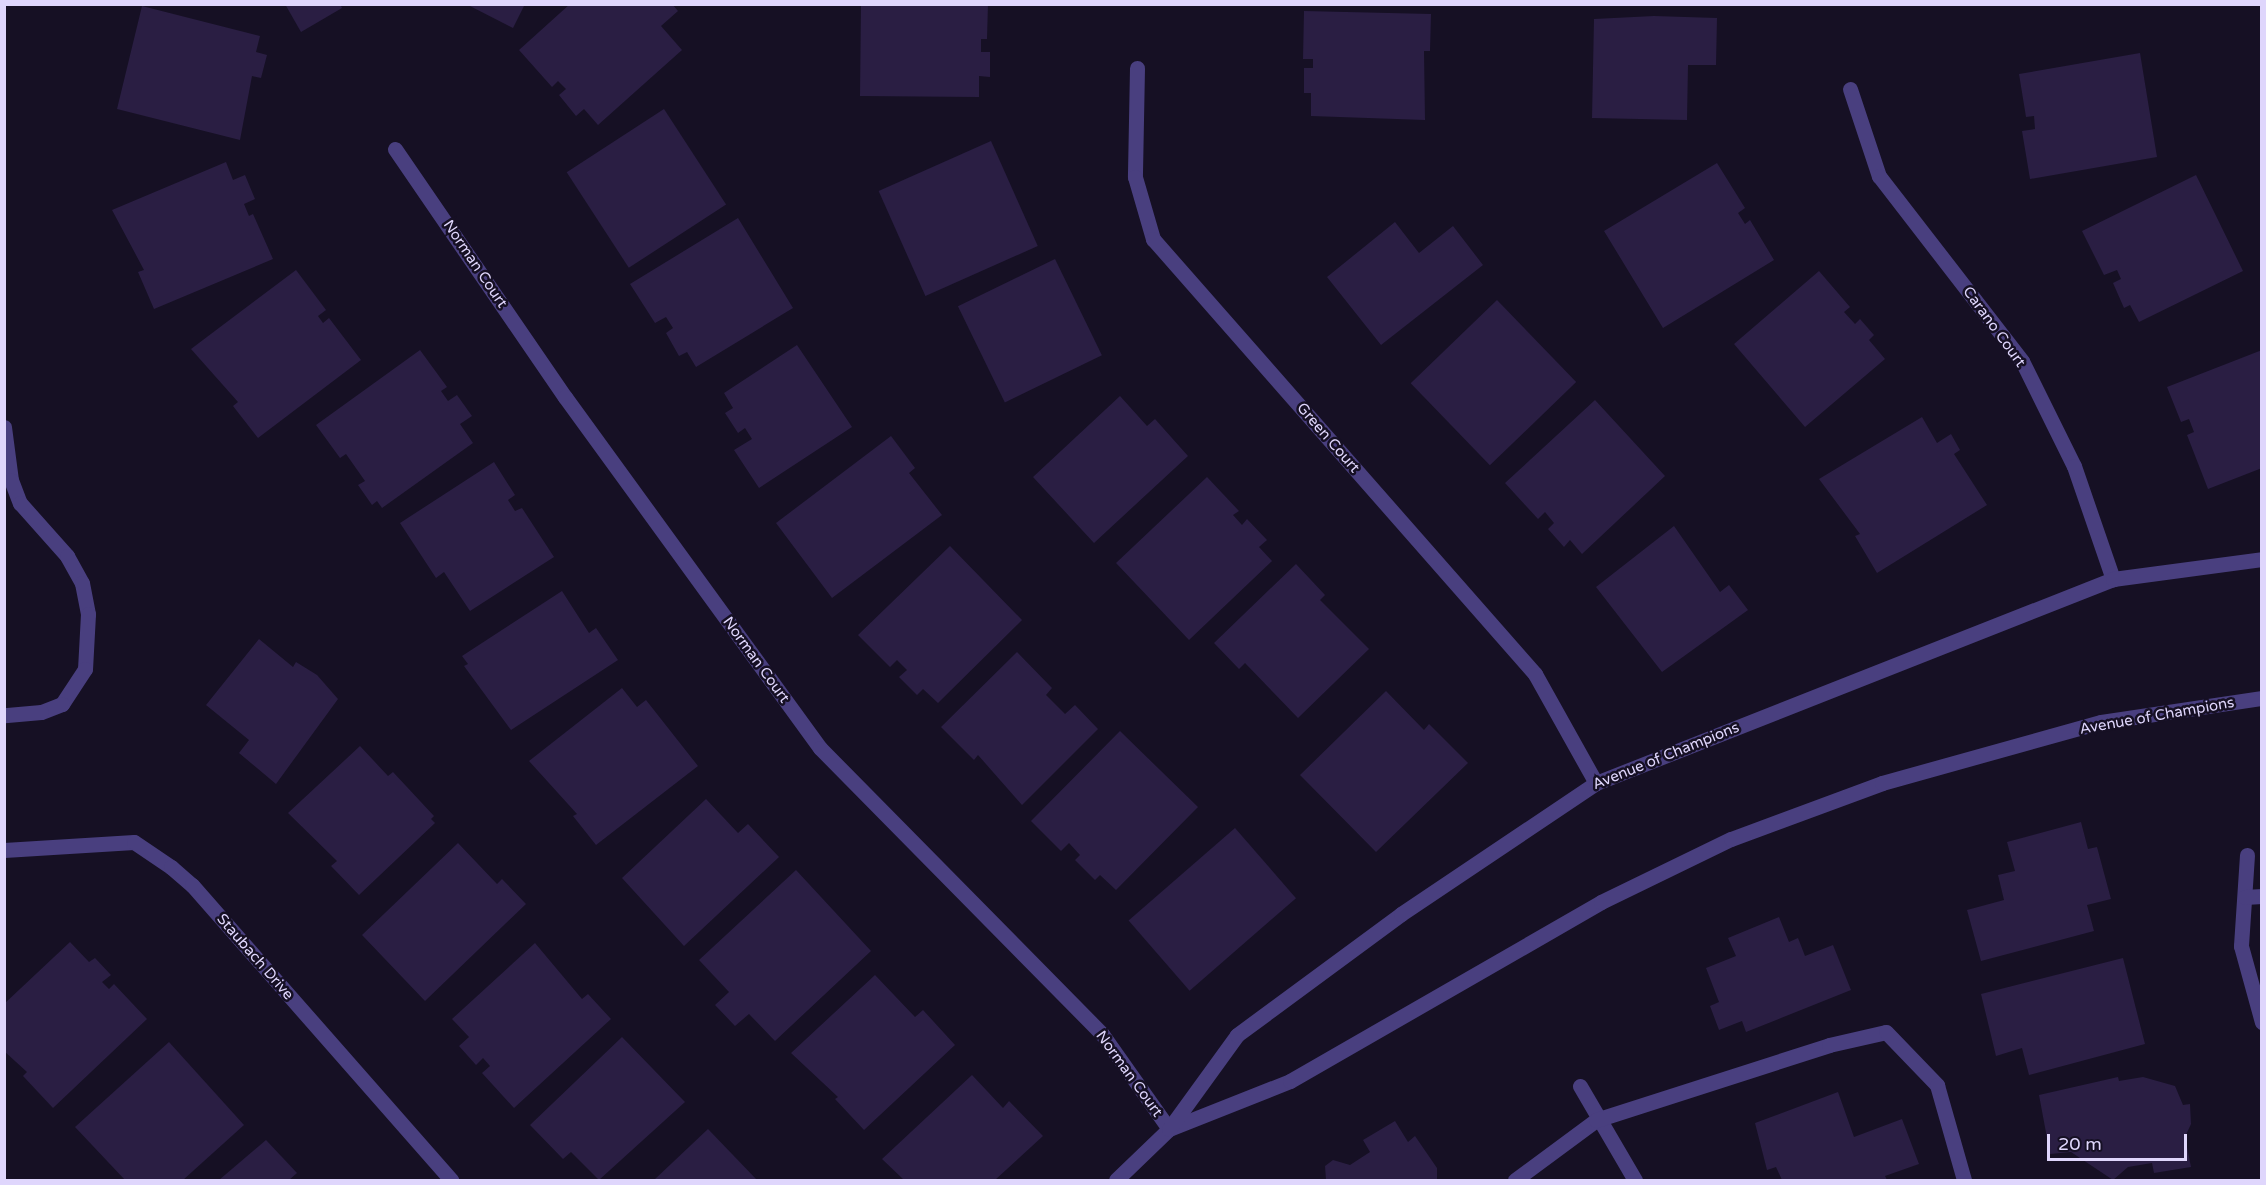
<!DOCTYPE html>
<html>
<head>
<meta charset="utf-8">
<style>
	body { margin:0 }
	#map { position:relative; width:2266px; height:1185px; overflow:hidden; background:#161024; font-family:"Varela Round",sans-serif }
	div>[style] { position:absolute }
	.building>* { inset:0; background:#2a1e43; transform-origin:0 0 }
	.minor>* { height:15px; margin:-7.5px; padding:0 7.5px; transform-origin:7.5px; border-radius:7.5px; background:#493f7f }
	span { translate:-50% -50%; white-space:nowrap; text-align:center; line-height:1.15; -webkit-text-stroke:5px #161024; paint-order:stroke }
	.street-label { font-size:15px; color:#dfd6fc }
	.frame { position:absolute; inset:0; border:6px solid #dfd6fc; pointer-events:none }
	.scale { position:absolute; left:2047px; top:1134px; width:140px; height:27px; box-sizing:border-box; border:3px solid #dfd6fc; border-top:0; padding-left:8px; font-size:18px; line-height:21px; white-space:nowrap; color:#dfd6fc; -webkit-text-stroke:4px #161024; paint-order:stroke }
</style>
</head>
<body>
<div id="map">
	<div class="building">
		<i style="clip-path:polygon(285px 4px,340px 4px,342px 8px,301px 32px)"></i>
		<i style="clip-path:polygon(466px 4px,525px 4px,513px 28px)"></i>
		<i style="clip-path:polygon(570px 4px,672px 4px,678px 11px,661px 26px,682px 50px,598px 125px,584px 109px,576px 116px,559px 95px,566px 89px,558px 81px,552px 87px,519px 50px)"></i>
		<i style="clip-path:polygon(861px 4px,988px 4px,987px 39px,981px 39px,981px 52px,990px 52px,990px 77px,979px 76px,979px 97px,860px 96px)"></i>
		<i style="clip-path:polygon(142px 6px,260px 36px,256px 52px,267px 55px,261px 78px,252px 76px,240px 140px,117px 109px)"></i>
		<i style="clip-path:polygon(1304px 11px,1431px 14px,1430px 51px,1424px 51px,1425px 120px,1311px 116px,1311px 93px,1304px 93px,1304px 68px,1313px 68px,1313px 59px,1303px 59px)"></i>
		<i style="clip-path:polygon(1654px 16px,1717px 18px,1716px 65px,1688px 65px,1687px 120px,1592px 118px,1594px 19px)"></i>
		<i style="clip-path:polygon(2140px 53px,2157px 157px,2030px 179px,2022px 131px,2035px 129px,2034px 116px,2026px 117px,2019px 74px)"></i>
		<i style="left:664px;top:109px;width:114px;height:116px;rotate:57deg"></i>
		<i style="left:991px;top:141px;width:115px;height:123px;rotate:66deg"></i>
		<i style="clip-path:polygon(226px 162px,233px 180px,245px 175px,255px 199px,244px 204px,249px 216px,253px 214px,273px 259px,154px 309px,138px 272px,144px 270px,112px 210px)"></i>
		<i style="clip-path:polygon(1717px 163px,1745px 208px,1738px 213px,1745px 224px,1750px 220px,1774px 260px,1663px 328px,1604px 231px)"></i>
		<i style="clip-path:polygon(2196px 175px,2243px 271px,2139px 322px,2130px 305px,2124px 308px,2113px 283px,2121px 279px,2117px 270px,2104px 275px,2082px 231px)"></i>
		<i style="clip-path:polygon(738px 218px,793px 308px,696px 367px,687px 352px,679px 356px,666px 333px,673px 328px,666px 317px,655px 323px,630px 284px)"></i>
		<i style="clip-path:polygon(1395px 222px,1419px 253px,1453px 226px,1483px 265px,1381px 345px,1327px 277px)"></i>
		<i style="left:1055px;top:259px;width:107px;height:108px;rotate:64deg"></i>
		<i style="clip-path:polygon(296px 270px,326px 310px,318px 316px,323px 323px,329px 318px,361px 360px,258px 438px,233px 406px,238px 402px,191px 349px)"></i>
		<i style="clip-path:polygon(1819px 271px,1850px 307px,1844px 312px,1855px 324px,1860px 319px,1874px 335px,1869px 340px,1885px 359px,1805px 427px,1734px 344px)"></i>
		<i style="left:1497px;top:300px;width:114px;height:120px;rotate:46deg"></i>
		<i style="clip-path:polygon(797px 345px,852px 427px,759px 488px,734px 450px,752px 439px,745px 428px,738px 433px,725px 413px,733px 408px,724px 393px)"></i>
		<i style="clip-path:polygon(420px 350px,447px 387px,441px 391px,448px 401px,457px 395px,472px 416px,460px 424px,473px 443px,382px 508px,377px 501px,372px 505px,358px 485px,365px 481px,346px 454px,340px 458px,316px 425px)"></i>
		<i style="clip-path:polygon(2262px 350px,2262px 468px,2208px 489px,2187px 435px,2194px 432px,2189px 419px,2181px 422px,2167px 387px)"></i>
		<i style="clip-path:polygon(1120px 396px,1147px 426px,1155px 419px,1188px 456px,1094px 543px,1033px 477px)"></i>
		<i style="clip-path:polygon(1595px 400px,1665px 476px,1582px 554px,1570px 540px,1564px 547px,1548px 529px,1554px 523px,1545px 512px,1538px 519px,1505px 483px)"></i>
		<i style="clip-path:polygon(1922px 417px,1937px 443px,1951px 434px,1960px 450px,1954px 454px,1987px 505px,1877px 573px,1855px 536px,1860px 534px,1819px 479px)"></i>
		<i style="clip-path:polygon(891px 436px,915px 468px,909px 473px,942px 515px,832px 598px,776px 523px)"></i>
		<i style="clip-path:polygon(494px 462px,515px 495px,508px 500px,515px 511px,522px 508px,554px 557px,470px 611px,444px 572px,436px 578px,400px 523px)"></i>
		<i style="clip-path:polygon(1207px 477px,1239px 511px,1233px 515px,1242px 525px,1247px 519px,1267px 540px,1259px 547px,1272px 561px,1189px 640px,1116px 563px)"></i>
		<i style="clip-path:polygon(1674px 526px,1720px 592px,1729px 585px,1748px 610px,1662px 672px,1596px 587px)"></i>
		<i style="clip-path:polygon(950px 546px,1022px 620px,938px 703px,923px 689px,917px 695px,899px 677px,907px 670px,897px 660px,890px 667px,858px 635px)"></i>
		<i style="clip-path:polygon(1296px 564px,1325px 595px,1320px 600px,1369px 649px,1298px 718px,1245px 663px,1239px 669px,1214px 643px)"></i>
		<i style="clip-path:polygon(562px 591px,589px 633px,596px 628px,618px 660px,511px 730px,464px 666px,468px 664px,462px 656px)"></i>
		<i style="clip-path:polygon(259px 639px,293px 667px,296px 662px,317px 675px,338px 699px,276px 784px,239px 753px,249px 740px,206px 705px)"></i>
		<i style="clip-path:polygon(1017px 652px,1052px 688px,1046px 695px,1065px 714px,1075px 705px,1098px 729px,1022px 805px,978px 755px,974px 760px,941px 727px)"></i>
		<i style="clip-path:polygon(622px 688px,637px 707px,646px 700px,698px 766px,596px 845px,573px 816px,577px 814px,529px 761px)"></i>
		<i style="clip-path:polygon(1386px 691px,1424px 730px,1429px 724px,1468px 763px,1376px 852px,1300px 775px)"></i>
		<i style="clip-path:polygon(1120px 731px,1198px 807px,1116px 890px,1100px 875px,1095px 880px,1075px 860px,1080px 855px,1069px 843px,1061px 851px,1031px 821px)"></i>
		<i style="clip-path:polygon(360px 746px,388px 776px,393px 772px,434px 816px,431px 819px,435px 823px,359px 895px,331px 866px,337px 861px,288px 813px)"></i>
		<i style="clip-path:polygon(706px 799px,738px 833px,748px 824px,779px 857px,684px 946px,622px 878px)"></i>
		<i style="clip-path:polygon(2081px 822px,2088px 849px,2097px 847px,2111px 899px,2087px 905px,2094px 931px,1981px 961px,1967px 910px,2004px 900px,1998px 875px,2015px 871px,2007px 842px)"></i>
		<i style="left:1235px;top:828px;width:93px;height:141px;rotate:49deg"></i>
		<i style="clip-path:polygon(458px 843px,497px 884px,502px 879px,526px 904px,425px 1001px,362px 935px)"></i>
		<i style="clip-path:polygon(796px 870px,871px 951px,775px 1041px,749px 1014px,735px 1026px,715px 1005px,729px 992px,699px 960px)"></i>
		<i style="clip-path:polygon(1779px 917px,1789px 942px,1798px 938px,1805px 956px,1833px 945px,1851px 990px,1746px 1032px,1742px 1021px,1719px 1030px,1710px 1006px,1719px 1002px,1706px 968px,1736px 956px,1728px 938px)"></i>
		<i style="clip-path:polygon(70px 942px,89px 962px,95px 958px,111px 975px,102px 982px,109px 989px,114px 984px,147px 1019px,53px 1108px,23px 1076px,27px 1072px,4px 1051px,4px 1004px)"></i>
		<i style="clip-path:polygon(535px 943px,582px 999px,588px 994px,611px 1019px,514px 1108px,482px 1073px,490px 1066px,483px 1058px,476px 1065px,459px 1046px,469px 1037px,452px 1019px)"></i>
		<i style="clip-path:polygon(2123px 958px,2145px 1044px,2029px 1075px,2022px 1048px,1996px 1056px,1981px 994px)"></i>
		<i style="clip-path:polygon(875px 975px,915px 1017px,923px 1010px,955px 1045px,864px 1130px,835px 1099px,838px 1097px,791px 1053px)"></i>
		<i style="clip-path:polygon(622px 1037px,685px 1102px,599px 1180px,571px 1152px,563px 1159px,530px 1125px)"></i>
		<i style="clip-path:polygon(169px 1042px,244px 1125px,183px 1180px,125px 1180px,75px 1127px)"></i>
		<i style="clip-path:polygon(972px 1075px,1003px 1108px,1009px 1101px,1043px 1136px,995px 1180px,904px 1180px,882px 1159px)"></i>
		<i style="clip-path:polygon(2118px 1077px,2119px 1081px,2143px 1077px,2175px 1086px,2183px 1105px,2190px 1104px,2191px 1124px,2185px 1137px,2191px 1167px,2154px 1173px,2152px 1163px,2128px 1167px,2113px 1180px,2071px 1152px,2050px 1154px,2039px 1095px)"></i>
		<i style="clip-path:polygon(1838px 1092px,1854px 1137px,1902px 1119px,1919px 1164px,1885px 1176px,1887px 1180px,1782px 1180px,1776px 1167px,1767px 1170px,1755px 1123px)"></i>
		<i style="clip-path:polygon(1395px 1121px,1408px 1142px,1415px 1136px,1437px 1168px,1437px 1180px,1326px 1180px,1325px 1166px,1333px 1160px,1350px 1165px,1370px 1152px,1363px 1140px)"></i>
		<i style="clip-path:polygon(708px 1129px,757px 1180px,654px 1180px)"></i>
		<i style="clip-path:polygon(266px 1140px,297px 1173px,289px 1180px,219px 1180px)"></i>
	</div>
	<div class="minor">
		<i style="left:1137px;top:68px;width:109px;rotate:91.1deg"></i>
		<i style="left:1135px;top:177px;width:65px;rotate:73.8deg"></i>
		<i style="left:1153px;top:239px;width:579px;rotate:48.71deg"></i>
		<i style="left:1535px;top:674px;width:125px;rotate:60.8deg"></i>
		<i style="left:1850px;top:89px;width:92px;rotate:71.6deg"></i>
		<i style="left:1879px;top:176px;width:234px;rotate:52.3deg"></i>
		<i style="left:2022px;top:361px;width:117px;rotate:63.7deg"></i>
		<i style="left:2074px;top:466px;width:120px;rotate:71deg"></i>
		<i style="left:395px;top:149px;width:301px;rotate:55.6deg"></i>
		<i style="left:565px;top:397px;width:434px;rotate:54deg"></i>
		<i style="left:820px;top:748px;width:402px;rotate:45.4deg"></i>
		<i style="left:1102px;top:1034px;width:116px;rotate:54.8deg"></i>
		<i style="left:4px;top:427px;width:53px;rotate:82.5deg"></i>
		<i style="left:11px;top:480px;width:25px;rotate:69deg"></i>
		<i style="left:20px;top:503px;width:71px;rotate:48.4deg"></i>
		<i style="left:67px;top:556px;width:31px;rotate:61deg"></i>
		<i style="left:82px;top:583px;width:32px;rotate:79deg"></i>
		<i style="left:88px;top:614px;width:55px;rotate:93.1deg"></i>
		<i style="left:85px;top:669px;width:42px;rotate:123.3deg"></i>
		<i style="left:62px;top:704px;width:22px;rotate:159deg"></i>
		<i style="left:41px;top:712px;width:37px;rotate:175deg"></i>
		<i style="left:4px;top:850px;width:130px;rotate:-3.5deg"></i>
		<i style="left:134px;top:842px;width:45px;rotate:34deg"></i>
		<i style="left:171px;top:867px;width:28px;rotate:41deg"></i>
		<i style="left:192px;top:885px;width:393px;rotate:48.7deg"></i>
		<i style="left:2247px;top:855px;width:91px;rotate:93.8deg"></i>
		<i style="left:2241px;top:946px;width:79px;rotate:74.6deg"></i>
		<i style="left:2245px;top:897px;width:17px;rotate:-3deg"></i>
		<i style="left:1580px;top:1086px;width:109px;rotate:59.7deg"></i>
		<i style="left:1169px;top:1129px;width:130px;rotate:-21.6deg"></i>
		<i style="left:1290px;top:1081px;width:359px;rotate:-29.9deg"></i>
		<i style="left:1601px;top:902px;width:144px;rotate:-25.9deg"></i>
		<i style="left:1731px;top:839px;width:161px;rotate:-20.3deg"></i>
		<i style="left:1882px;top:783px;width:227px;rotate:-15.6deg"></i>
		<i style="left:2101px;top:722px;width:163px;rotate:-8.5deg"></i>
		<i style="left:1116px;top:1180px;width:74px;rotate:-43.9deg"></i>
		<i style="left:1169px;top:1129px;width:116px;rotate:-54.1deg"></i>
		<i style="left:1237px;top:1035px;width:204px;rotate:-36.4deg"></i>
		<i style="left:1401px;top:914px;width:235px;rotate:-33.9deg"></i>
		<i style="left:1596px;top:783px;width:556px;rotate:-21.53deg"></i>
		<i style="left:2113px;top:579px;width:150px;rotate:-7.6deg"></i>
		<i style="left:1515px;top:1180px;width:101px;rotate:-36.5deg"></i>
		<i style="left:1596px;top:1120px;width:245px;rotate:-17.8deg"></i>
		<i style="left:1829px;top:1045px;width:58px;rotate:-12.8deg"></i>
		<i style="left:1886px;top:1032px;width:74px;rotate:46.1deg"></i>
		<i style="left:1937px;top:1085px;width:99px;rotate:74.1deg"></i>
	</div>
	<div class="street-label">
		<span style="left:475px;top:264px;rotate:56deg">Norman Court</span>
		<span style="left:1994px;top:327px;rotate:54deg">Carano Court</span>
		<span style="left:1328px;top:438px;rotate:49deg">Green Court</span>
		<span style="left:756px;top:660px;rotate:54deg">Norman Court</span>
		<span style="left:2157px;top:716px;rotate:-10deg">Avenue of Champions</span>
		<span style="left:1666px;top:756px;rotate:-22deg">Avenue of Champions</span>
		<span style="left:255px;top:957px;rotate:49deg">Staubach Drive</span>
		<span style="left:1129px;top:1074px;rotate:54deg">Norman Court</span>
	</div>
	<div class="frame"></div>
	<div class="scale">20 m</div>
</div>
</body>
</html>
